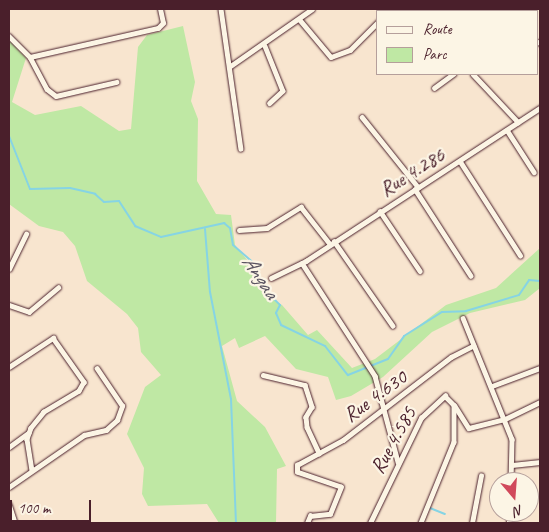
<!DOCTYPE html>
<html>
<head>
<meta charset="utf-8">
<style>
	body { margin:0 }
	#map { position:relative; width:549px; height:532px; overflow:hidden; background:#f8e5cf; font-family:Caveat,sans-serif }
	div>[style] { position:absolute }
	.green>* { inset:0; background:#bfe8a4 }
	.stream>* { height:2px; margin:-1px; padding:0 1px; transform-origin:1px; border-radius:1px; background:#86d4e4 }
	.roads { filter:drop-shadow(0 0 1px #4a1f2b) drop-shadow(0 0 1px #4a1f2b) }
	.minor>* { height:4.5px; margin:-2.25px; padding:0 2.25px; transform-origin:2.25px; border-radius:2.25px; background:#fcf5e5 }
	span { translate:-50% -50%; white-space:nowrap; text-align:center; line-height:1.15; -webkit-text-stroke:4.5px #fcf5e5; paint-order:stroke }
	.street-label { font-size:21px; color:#4a1f2b }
	.water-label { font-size:22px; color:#5c5562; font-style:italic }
	.frame { position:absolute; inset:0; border:10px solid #4a1f2b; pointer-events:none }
	.legend { position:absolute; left:376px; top:10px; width:162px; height:65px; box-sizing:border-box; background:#fcf5e5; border:1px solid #b59f9b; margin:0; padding:6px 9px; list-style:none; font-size:15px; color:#4a1f2b }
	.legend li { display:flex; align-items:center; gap:10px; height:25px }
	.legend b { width:25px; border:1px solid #b59f9b }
	.north { position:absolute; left:489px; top:472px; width:50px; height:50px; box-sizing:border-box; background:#fcf5e5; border:1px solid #b59f9b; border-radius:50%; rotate:162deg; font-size:14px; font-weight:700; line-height:20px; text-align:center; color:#4a1f2b }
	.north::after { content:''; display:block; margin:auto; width:18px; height:22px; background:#d1495b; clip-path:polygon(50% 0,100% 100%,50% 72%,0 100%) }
	.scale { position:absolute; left:10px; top:500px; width:81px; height:22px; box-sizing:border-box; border:2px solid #4a1f2b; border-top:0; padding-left:6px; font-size:15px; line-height:18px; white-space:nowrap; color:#4a1f2b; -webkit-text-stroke:4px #fcf5e5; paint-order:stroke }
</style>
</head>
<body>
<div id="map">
	<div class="green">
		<i style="clip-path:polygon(183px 26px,195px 82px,191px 101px,198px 119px,197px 181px,216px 214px,231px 215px,235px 245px,256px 271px,267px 296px,282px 305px,308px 335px,317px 330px,352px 368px,375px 359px,446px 305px,496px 288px,540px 248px,540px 288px,525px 300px,470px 313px,432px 332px,383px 377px,351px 396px,336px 400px,328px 377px,296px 369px,265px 336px,239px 348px,235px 338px,222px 346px,237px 401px,265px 427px,286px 466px,277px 469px,276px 523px,219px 523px,207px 504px,148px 506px,142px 494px,144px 468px,127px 434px,145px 387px,161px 375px,141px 352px,138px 328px,127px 314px,87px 281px,75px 246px,63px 232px,39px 226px,9px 204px,9px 40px,26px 58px,12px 102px,35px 115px,81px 106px,119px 131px,131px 129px,138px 47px,147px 35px)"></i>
	</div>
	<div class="stream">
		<i style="left:9px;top:136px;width:57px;rotate:68.4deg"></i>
		<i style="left:30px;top:189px;width:40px;rotate:-1.4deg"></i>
		<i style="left:70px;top:188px;width:26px;rotate:13deg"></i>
		<i style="left:95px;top:194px;width:12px;rotate:42deg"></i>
		<i style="left:104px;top:202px;width:15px;rotate:-4deg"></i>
		<i style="left:119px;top:201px;width:30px;rotate:57deg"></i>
		<i style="left:135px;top:226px;width:28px;rotate:23deg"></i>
		<i style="left:161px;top:237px;width:65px;rotate:-12.5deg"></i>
		<i style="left:224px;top:223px;width:8px;rotate:40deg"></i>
		<i style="left:230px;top:228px;width:17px;rotate:80deg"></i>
		<i style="left:233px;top:245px;width:35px;rotate:41deg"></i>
		<i style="left:259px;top:268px;width:6px;rotate:108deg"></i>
		<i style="left:257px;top:274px;width:19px;rotate:62deg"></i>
		<i style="left:266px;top:291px;width:20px;rotate:45deg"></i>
		<i style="left:280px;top:305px;width:9px;rotate:117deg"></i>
		<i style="left:276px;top:313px;width:13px;rotate:67deg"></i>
		<i style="left:281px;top:325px;width:49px;rotate:25.5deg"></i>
		<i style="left:325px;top:346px;width:37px;rotate:52deg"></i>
		<i style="left:348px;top:375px;width:43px;rotate:-21.8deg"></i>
		<i style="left:388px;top:359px;width:28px;rotate:-55deg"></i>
		<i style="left:404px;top:336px;width:45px;rotate:-32.3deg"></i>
		<i style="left:442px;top:312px;width:24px;rotate:-2deg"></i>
		<i style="left:466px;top:311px;width:55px;rotate:-16.8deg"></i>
		<i style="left:519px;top:295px;width:18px;rotate:-56deg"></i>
		<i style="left:529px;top:280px;width:11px;rotate:5deg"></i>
		<i style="left:205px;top:229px;width:63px;rotate:85.5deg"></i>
		<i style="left:210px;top:292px;width:109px;rotate:78.9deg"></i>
		<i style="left:231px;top:399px;width:124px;rotate:87.7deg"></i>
		<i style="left:430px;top:508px;width:16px;rotate:22deg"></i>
	</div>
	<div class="roads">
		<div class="minor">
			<i style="left:221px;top:9px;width:141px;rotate:81.9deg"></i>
			<i style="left:388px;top:11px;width:3px;rotate:-45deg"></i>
			<i style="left:508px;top:11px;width:2px;rotate:-63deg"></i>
			<i style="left:300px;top:20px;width:48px;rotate:50deg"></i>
			<i style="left:331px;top:57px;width:20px;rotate:-20deg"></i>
			<i style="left:350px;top:50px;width:40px;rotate:-45deg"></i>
			<i style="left:9px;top:36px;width:30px;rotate:45deg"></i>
			<i style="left:30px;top:57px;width:131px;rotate:-12.8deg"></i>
			<i style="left:158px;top:28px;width:7px;rotate:-45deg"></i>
			<i style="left:163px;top:23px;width:14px;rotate:-102deg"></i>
			<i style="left:538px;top:42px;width:2px;rotate:27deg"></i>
			<i style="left:265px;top:46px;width:48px;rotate:68.2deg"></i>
			<i style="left:283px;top:91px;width:18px;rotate:137deg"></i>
			<i style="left:30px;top:57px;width:36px;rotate:62deg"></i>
			<i style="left:47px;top:89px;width:11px;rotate:38deg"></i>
			<i style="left:56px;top:96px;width:62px;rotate:-13.1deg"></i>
			<i style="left:229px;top:67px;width:101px;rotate:-34.9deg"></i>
			<i style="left:473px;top:74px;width:66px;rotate:46.8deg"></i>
			<i style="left:434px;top:88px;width:24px;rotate:-36deg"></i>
			<i style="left:362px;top:117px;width:90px;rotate:51.3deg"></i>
			<i style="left:507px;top:130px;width:50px;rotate:57.3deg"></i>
			<i style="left:460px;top:161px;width:112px;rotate:57.4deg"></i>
			<i style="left:415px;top:189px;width:103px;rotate:57.2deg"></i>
			<i style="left:380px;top:211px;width:72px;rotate:56.3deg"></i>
			<i style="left:239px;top:230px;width:28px;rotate:-4deg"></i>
			<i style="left:267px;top:228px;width:40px;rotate:-32deg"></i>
			<i style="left:301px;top:207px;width:47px;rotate:51.9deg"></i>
			<i style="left:334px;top:241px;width:103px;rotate:55.2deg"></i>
			<i style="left:302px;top:263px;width:135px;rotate:57.1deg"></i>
			<i style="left:375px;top:376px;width:89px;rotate:75deg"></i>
			<i style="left:9px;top:269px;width:39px;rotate:-64deg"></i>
			<i style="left:271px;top:278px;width:39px;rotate:-26deg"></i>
			<i style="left:306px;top:261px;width:280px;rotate:-33.2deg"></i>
			<i style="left:9px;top:305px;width:21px;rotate:19deg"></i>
			<i style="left:29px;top:312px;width:38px;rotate:-40deg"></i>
			<i style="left:463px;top:318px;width:131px;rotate:68deg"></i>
			<i style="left:512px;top:439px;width:43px;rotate:91.3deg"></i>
			<i style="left:9px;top:367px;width:53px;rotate:-33.4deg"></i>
			<i style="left:53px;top:338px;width:54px;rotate:54.8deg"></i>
			<i style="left:84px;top:382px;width:10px;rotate:119deg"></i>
			<i style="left:79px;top:391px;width:41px;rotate:149deg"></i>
			<i style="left:44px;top:412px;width:21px;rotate:129deg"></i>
			<i style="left:31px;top:428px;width:12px;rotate:110deg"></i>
			<i style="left:27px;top:439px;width:31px;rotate:81deg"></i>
			<i style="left:263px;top:375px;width:43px;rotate:13.4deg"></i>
			<i style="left:305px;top:385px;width:23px;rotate:72deg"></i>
			<i style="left:312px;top:407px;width:12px;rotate:121deg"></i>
			<i style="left:306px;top:417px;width:10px;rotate:84deg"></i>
			<i style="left:307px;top:427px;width:29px;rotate:65deg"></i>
			<i style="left:492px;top:386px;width:51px;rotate:-20.6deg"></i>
			<i style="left:455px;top:406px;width:26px;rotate:58deg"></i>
			<i style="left:469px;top:428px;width:37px;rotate:-14deg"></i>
			<i style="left:505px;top:419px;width:39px;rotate:-26deg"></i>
			<i style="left:9px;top:447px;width:24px;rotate:-36deg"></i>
			<i style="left:512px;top:465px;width:28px;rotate:-6deg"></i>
			<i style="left:9px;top:487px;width:91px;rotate:-34.7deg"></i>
			<i style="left:84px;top:435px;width:23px;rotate:-13deg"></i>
			<i style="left:106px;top:430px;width:15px;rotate:-42deg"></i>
			<i style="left:117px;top:420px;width:15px;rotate:-70deg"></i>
			<i style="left:122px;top:406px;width:45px;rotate:-124deg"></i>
			<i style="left:9px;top:504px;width:20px;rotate:72deg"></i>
			<i style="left:307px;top:523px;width:8px;rotate:-67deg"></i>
			<i style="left:310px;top:516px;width:20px;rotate:-6deg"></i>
			<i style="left:330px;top:514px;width:29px;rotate:-68deg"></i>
			<i style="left:341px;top:487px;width:46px;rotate:-161.2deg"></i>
			<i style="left:297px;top:472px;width:7px;rotate:-90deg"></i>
			<i style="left:297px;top:465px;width:52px;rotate:-28.5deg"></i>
			<i style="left:343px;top:440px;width:136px;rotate:-37.5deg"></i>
			<i style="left:451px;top:357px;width:25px;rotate:-27deg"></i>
			<i style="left:370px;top:523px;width:117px;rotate:-64.1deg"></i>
			<i style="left:421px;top:418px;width:33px;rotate:-43deg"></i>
			<i style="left:445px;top:396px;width:13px;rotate:45deg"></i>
			<i style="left:454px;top:405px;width:37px;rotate:90deg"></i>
			<i style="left:454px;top:442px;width:87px;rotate:112.2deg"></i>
			<i style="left:472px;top:523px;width:48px;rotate:-79.2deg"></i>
			<i style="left:509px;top:523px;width:11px;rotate:-90deg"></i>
		</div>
	</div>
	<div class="street-label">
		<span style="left:412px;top:172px;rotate:-32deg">Rue 4.286</span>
		<span style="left:375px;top:396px;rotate:-36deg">Rue 4.630</span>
		<span style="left:393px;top:440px;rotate:-61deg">Rue 4.585</span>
	</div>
	<div class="water-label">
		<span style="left:260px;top:277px;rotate:56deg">Angaa</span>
	</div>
	<div class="frame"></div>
	<ul class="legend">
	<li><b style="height:6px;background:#fcf5e5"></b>Route</li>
	<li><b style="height:14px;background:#bfe8a4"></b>Parc</li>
	</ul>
	<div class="north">N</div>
	<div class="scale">100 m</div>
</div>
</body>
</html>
